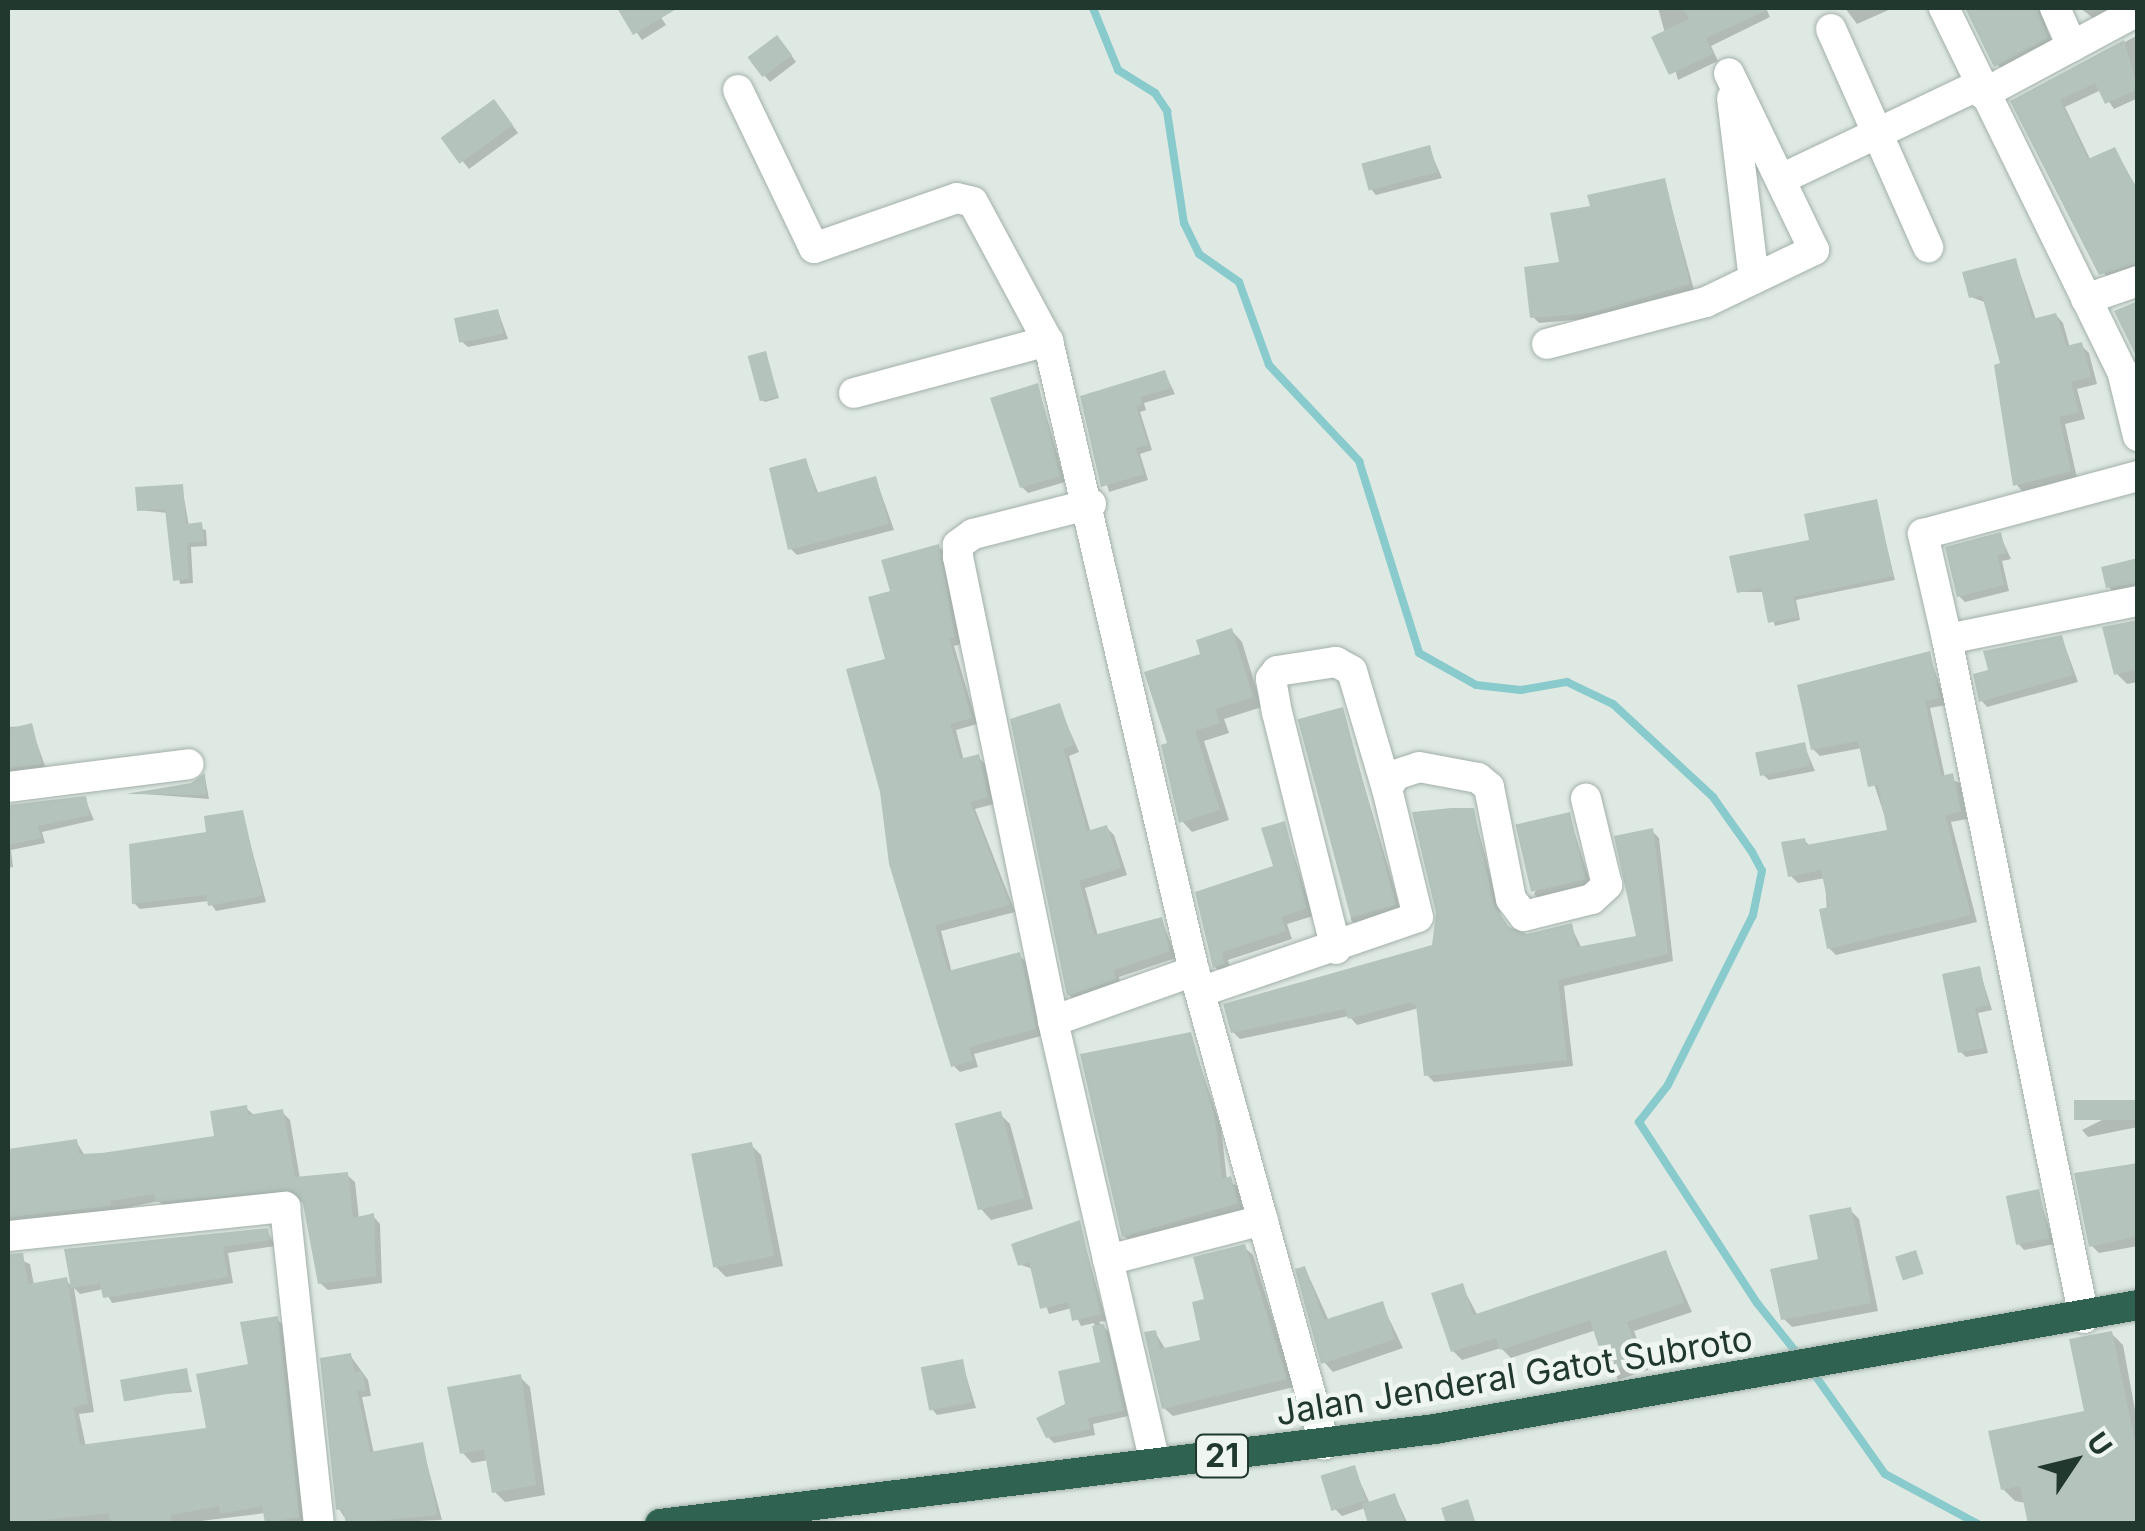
<!DOCTYPE html>
<html>
<head>
<meta charset="utf-8">
<style>
	body { margin:0 }
	#map { position:relative; width:2145px; height:1531px; overflow:hidden; background:#dfe9e3; font-family:Inter,sans-serif }
	div>[style] { position:absolute }
	.shadow>* { inset:0; background:#0003 }
	.stream>* { height:8px; margin:-4px; padding:0 4px; transform-origin:4px; border-radius:4px; background:#89cbcc }
	.building>* { inset:0; background:#b4c4bc; transform-origin:0 0 }
	.roads { filter:drop-shadow(0 0 2px #a2b0a9) drop-shadow(0 0 2px #a2b0a9) }
	.minor>* { height:30px; margin:-15px; padding:0 15px; transform-origin:15px; border-radius:15px; background:#fff }
	.highway>* { height:30px; margin:-15px; padding:0 15px; transform-origin:15px; border-radius:15px; background:#2f6250 }
	span { translate:-50% -50%; white-space:nowrap; text-align:center; line-height:1.15; -webkit-text-stroke:9px #eff6f1; paint-order:stroke }
	.shield-label span { padding:2px 8px; background:#eff6f1; border:2px solid; border-radius:8px; -webkit-text-stroke-width:0 }
	.shield-label { font-size:32px; color:#21382f; font-weight:700 }
	.street-label { font-size:35px; color:#21382f }
	.frame { position:absolute; inset:0; border:10px solid #21382f; pointer-events:none }
	.north { position:absolute; left:2025px; top:1411px; width:100px; height:100px; -webkit-text-stroke:8px #eff6f1; paint-order:stroke; rotate:55deg; font-size:28px; font-weight:700; line-height:40px; text-align:center; color:#21382f }
	.north::after { content:''; display:block; margin:auto; width:35px; height:45px; background:#21382f; clip-path:polygon(50% 0,100% 100%,50% 72%,0 100%) }
</style>
</head>
<body>
<div id="map">
	<div class="shadow">
		<i style="clip-path:polygon(632px 8px,655px 8px,666px 25px,642px 40px,623px 13px)"></i>
		<i style="clip-path:polygon(1658px 8px,1766px 8px,1770px 17px,1711px 46px,1718px 61px,1678px 80px)"></i>
		<i style="clip-path:polygon(1845px 8px,1893px 8px,1857px 24px)"></i>
		<i style="clip-path:polygon(1967px 8px,2047px 8px,2042px 15px,2053px 45px,2002px 72px)"></i>
		<i style="clip-path:polygon(2080px 8px,2126px 8px,2097px 21px)"></i>
		<i style="clip-path:polygon(2138px 35px,2138px 98px,2114px 109px,2101px 90px,2065px 107px,2091px 161px,2115px 150px,2138px 190px,2138px 271px,2108px 280px,2014px 102px)"></i>
		<i style="clip-path:polygon(783px 44px,796px 62px,770px 82px,764px 75px)"></i>
		<i style="clip-path:polygon(500px 108px,518px 133px,469px 169px,444px 138px)"></i>
		<i style="clip-path:polygon(1429px 148px,1442px 178px,1376px 195px,1370px 188px)"></i>
		<i style="clip-path:polygon(1664px 180px,1694px 290px,1597px 318px,1539px 323px,1533px 317px,1593px 208px)"></i>
		<i style="clip-path:polygon(2016px 261px,2036px 320px,2056px 315px,2063px 323px,2070px 348px,2081px 345px,2089px 353px,2097px 384px,2077px 389px,2085px 419px,2065px 424px,2077px 478px,2023px 492px,2016px 484px,2003px 365px,1987px 303px,1971px 297px)"></i>
		<i style="clip-path:polygon(498px 311px,508px 339px,468px 347px,461px 341px)"></i>
		<i style="clip-path:polygon(765px 354px,779px 398px,765px 402px,762px 400px)"></i>
		<i style="clip-path:polygon(1165px 373px,1175px 394px,1144px 403px,1146px 410px,1140px 412px,1152px 450px,1140px 454px,1148px 480px,1109px 492px,1083px 398px)"></i>
		<i style="clip-path:polygon(1038px 386px,1065px 482px,1028px 493px,1022px 487px)"></i>
		<i style="clip-path:polygon(806px 461px,819px 495px,876px 479px,894px 530px,797px 555px,790px 548px)"></i>
		<i style="clip-path:polygon(182px 487px,189px 526px,206px 530px,207px 546px,191px 547px,193px 583px,180px 584px,168px 513px,139px 510px)"></i>
		<i style="clip-path:polygon(1876px 502px,1895px 580px,1796px 600px,1800px 620px,1775px 626px,1765px 592px,1739px 592px)"></i>
		<i style="clip-path:polygon(2000px 535px,2011px 559px,2002px 561px,2009px 591px,1965px 602px,1959px 596px)"></i>
		<i style="clip-path:polygon(939px 547px,945px 554px,961px 644px,954px 646px,977px 724px,956px 730px,964px 761px,978px 757px,985px 764px,994px 804px,975px 809px,1015px 912px,941px 931px,952px 973px,1019px 955px,1026px 962px,1041px 1036px,974px 1054px,978px 1067px,960px 1072px,953px 1065px,888px 661px,893px 592px)"></i>
		<i style="clip-path:polygon(2138px 562px,2138px 590px,2115px 594px,2109px 587px)"></i>
		<i style="clip-path:polygon(2138px 620px,2138px 682px,2127px 684px,2117px 674px,2105px 629px)"></i>
		<i style="clip-path:polygon(1232px 631px,1242px 642px,1262px 707px,1224px 719px,1229px 733px,1204px 741px,1229px 820px,1192px 832px,1182px 821px,1170px 745px,1203px 656px)"></i>
		<i style="clip-path:polygon(2062px 638px,2078px 682px,1987px 707px,1981px 700px,1991px 672px)"></i>
		<i style="clip-path:polygon(1929px 653px,1946px 705px,1930px 708px,1945px 777px,1960px 783px,1967px 819px,1951px 822px,1977px 922px,1836px 955px,1829px 948px,1825px 878px,1798px 883px,1791px 876px,1804px 840px,1811px 847px,1890px 832px,1862px 748px,1820px 756px,1813px 749px)"></i>
		<i style="clip-path:polygon(1059px 706px,1079px 752px,1069px 756px,1091px 833px,1107px 828px,1114px 835px,1127px 875px,1085px 888px,1098px 936px,1162px 920px,1176px 958px,1119px 977px,1121px 986px,1076px 1002px,1069px 995px)"></i>
		<i style="clip-path:polygon(1342px 710px,1401px 911px,1357px 926px,1351px 920px)"></i>
		<i style="clip-path:polygon(31px 726px,46px 769px,8px 776px,8px 727px)"></i>
		<i style="clip-path:polygon(1804px 745px,1815px 771px,1769px 780px,1762px 774px)"></i>
		<i style="clip-path:polygon(205px 777px,209px 799px,131px 793px,192px 785px)"></i>
		<i style="clip-path:polygon(85px 799px,94px 820px,42px 832px,45px 843px,11px 850px,13px 867px,8px 868px,8px 807px)"></i>
		<i style="clip-path:polygon(1473px 810px,1502px 920px,1518px 937px,1571px 926px,1582px 949px,1639px 938px,1652px 831px,1659px 838px,1673px 961px,1564px 986px,1573px 1066px,1434px 1082px,1427px 1075px,1419px 1008px,1357px 1025px,1349px 1016px,1240px 1039px,1233px 1032px,1434px 947px)"></i>
		<i style="clip-path:polygon(242px 813px,266px 902px,216px 911px,209px 901px,140px 909px,134px 903px)"></i>
		<i style="clip-path:polygon(1569px 815px,1591px 885px,1540px 900px,1534px 894px)"></i>
		<i style="clip-path:polygon(1284px 823px,1313px 916px,1287px 924px,1292px 939px,1228px 960px,1231px 971px,1222px 974px,1215px 967px,1198px 893px,1276px 867px)"></i>
		<i style="clip-path:polygon(1979px 969px,1992px 1010px,1978px 1013px,1988px 1053px,1966px 1057px,1961px 1052px)"></i>
		<i style="clip-path:polygon(1190px 1034px,1221px 1128px,1227px 1180px,1237px 1186px,1244px 1210px,1131px 1243px,1124px 1236px)"></i>
		<i style="clip-path:polygon(2138px 1102px,2138px 1127px,2088px 1137px,2082px 1130px)"></i>
		<i style="clip-path:polygon(246px 1108px,255px 1116px,282px 1112px,290px 1120px,300px 1179px,347px 1175px,355px 1182px,359px 1219px,373px 1216px,380px 1224px,382px 1283px,328px 1290px,320px 1283px,306px 1205px,294px 1195px,166px 1208px,159px 1201px,8px 1232px,8px 1153px,76px 1141px,85px 1156px,217px 1138px)"></i>
		<i style="clip-path:polygon(1000px 1114px,1010px 1124px,1033px 1209px,991px 1220px,981px 1209px)"></i>
		<i style="clip-path:polygon(751px 1145px,761px 1155px,783px 1266px,726px 1277px,715px 1266px)"></i>
		<i style="clip-path:polygon(2138px 1166px,2138px 1246px,2099px 1253px,2091px 1245px)"></i>
		<i style="clip-path:polygon(2038px 1192px,2054px 1244px,2024px 1250px,2018px 1243px)"></i>
		<i style="clip-path:polygon(1850px 1210px,1859px 1219px,1878px 1311px,1792px 1327px,1783px 1318px)"></i>
		<i style="clip-path:polygon(1079px 1223px,1106px 1321px,1099px 1322px,1109px 1332px,1128px 1416px,1093px 1424px,1095px 1435px,1054px 1443px,1048px 1437px,1103px 1364px,1094px 1323px,1081px 1326px,1072px 1308px,1049px 1314px,1033px 1269px,1021px 1265px)"></i>
		<i style="clip-path:polygon(267px 1230px,275px 1246px,228px 1253px,233px 1283px,112px 1303px,104px 1289px,80px 1294px,74px 1288px,94px 1412px,79px 1414px,86px 1447px,209px 1430px,277px 1319px,284px 1326px,306px 1524px,269px 1524px,265px 1513px,177px 1524px,8px 1524px,8px 1431px,15px 1430px,8px 1390px,8px 1255px,30px 1264px,34px 1285px,66px 1280px,73px 1287px)"></i>
		<i style="clip-path:polygon(1244px 1247px,1253px 1255px,1294px 1387px,1173px 1416px,1164px 1408px,1155px 1332px,1166px 1350px,1203px 1342px,1207px 1301px)"></i>
		<i style="clip-path:polygon(1666px 1253px,1692px 1312px,1634px 1331px,1648px 1370px,1618px 1380px,1596px 1330px,1511px 1358px,1501px 1348px,1462px 1360px,1453px 1351px,1462px 1286px,1478px 1316px)"></i>
		<i style="clip-path:polygon(1305px 1268px,1329px 1321px,1382px 1304px,1403px 1348px,1333px 1372px,1324px 1362px)"></i>
		<i style="clip-path:polygon(2111px 1333px,2123px 1345px,2138px 1426px,2138px 1524px,2015px 1501px,2003px 1489px,2087px 1413px)"></i>
		<i style="clip-path:polygon(350px 1355px,368px 1380px,371px 1396px,362px 1397px,374px 1454px,422px 1445px,442px 1520px,349px 1524px,339px 1509px)"></i>
		<i style="clip-path:polygon(962px 1362px,976px 1408px,937px 1415px,931px 1408px)"></i>
		<i style="clip-path:polygon(186px 1371px,192px 1392px,126px 1397px)"></i>
		<i style="clip-path:polygon(520px 1377px,530px 1387px,545px 1495px,505px 1502px,495px 1492px,489px 1460px,472px 1463px,462px 1452px)"></i>
		<i style="clip-path:polygon(1354px 1468px,1370px 1504px,1395px 1496px,1408px 1524px,1370px 1524px,1365px 1508px,1342px 1516px,1335px 1509px)"></i>
	</div>
	<div class="stream">
		<i style="left:1093px;top:8px;width:67px;rotate:68deg"></i>
		<i style="left:1118px;top:70px;width:44px;rotate:31.9deg"></i>
		<i style="left:1155px;top:93px;width:22px;rotate:56deg"></i>
		<i style="left:1167px;top:111px;width:113px;rotate:81.4deg"></i>
		<i style="left:1184px;top:223px;width:34px;rotate:64deg"></i>
		<i style="left:1199px;top:254px;width:49px;rotate:35deg"></i>
		<i style="left:1239px;top:282px;width:88px;rotate:70.1deg"></i>
		<i style="left:1269px;top:365px;width:132px;rotate:46.8deg"></i>
		<i style="left:1359px;top:461px;width:201px;rotate:72.6deg"></i>
		<i style="left:1419px;top:653px;width:65px;rotate:29.3deg"></i>
		<i style="left:1476px;top:685px;width:45px;rotate:6.3deg"></i>
		<i style="left:1521px;top:690px;width:47px;rotate:-9.9deg"></i>
		<i style="left:1567px;top:682px;width:51px;rotate:25.6deg"></i>
		<i style="left:1613px;top:704px;width:137px;rotate:42.9deg"></i>
		<i style="left:1713px;top:797px;width:67px;rotate:54.7deg"></i>
		<i style="left:1752px;top:852px;width:21px;rotate:62deg"></i>
		<i style="left:1762px;top:871px;width:45px;rotate:101.6deg"></i>
		<i style="left:1753px;top:915px;width:190px;rotate:116.6deg"></i>
		<i style="left:1668px;top:1085px;width:47px;rotate:128.1deg"></i>
		<i style="left:1639px;top:1122px;width:216px;rotate:56.9deg"></i>
		<i style="left:1757px;top:1303px;width:69px;rotate:51.5deg"></i>
		<i style="left:1812px;top:1371px;width:126px;rotate:54.7deg"></i>
		<i style="left:1885px;top:1474px;width:106px;rotate:28.3deg"></i>
	</div>
	<div class="building">
		<i style="clip-path:polygon(617px 8px,678px 8px,633px 35px)"></i>
		<i style="clip-path:polygon(1683px 8px,1772px 8px,1706px 38px,1713px 54px,1669px 75px,1651px 37px,1689px 19px)"></i>
		<i style="clip-path:polygon(1965px 8px,2036px 8px,2048px 38px,1994px 67px)"></i>
		<i style="left:777px;top:35px;width:25px;height:37px;rotate:53deg"></i>
		<i style="clip-path:polygon(2124px 40px,2138px 89px,2105px 104px,2095px 83px,2060px 100px,2088px 159px,2115px 147px,2138px 193px,2138px 263px,2099px 275px,2010px 101px)"></i>
		<i style="left:494px;top:99px;width:32px;height:66px;rotate:54deg"></i>
		<i style="left:1430px;top:145px;width:28px;height:71px;rotate:75deg"></i>
		<i style="clip-path:polygon(1665px 178px,1690px 284px,1590px 313px,1530px 318px,1524px 267px,1559px 262px,1550px 213px,1590px 206px,1587px 195px)"></i>
		<i style="clip-path:polygon(2016px 258px,2032px 319px,2056px 313px,2066px 346px,2082px 342px,2091px 377px,2071px 382px,2079px 412px,2059px 417px,2071px 471px,2013px 486px,1994px 365px,2000px 363px,1982px 295px,1969px 298px,1962px 272px)"></i>
		<i style="clip-path:polygon(2138px 301px,2138px 360px,2114px 311px)"></i>
		<i style="left:498px;top:309px;width:25px;height:45px;rotate:78deg"></i>
		<i style="left:766px;top:351px;width:47px;height:19px;rotate:75deg"></i>
		<i style="clip-path:polygon(1165px 370px,1171px 388px,1140px 397px,1142px 404px,1136px 406px,1148px 445px,1136px 448px,1144px 474px,1101px 487px,1080px 396px)"></i>
		<i style="clip-path:polygon(1038px 383px,1060px 476px,1020px 488px,990px 398px)"></i>
		<i style="clip-path:polygon(806px 458px,816px 493px,876px 476px,889px 524px,788px 550px,769px 468px)"></i>
		<i style="clip-path:polygon(183px 484px,186px 524px,202px 522px,204px 541px,187px 543px,189px 579px,173px 581px,165px 509px,137px 511px,135px 487px)"></i>
		<i style="clip-path:polygon(1877px 499px,1893px 576px,1793px 597px,1798px 617px,1768px 623px,1761px 588px,1737px 593px,1729px 556px,1809px 540px,1804px 514px)"></i>
		<i style="clip-path:polygon(2001px 532px,2006px 553px,1997px 555px,2004px 585px,1957px 597px,1945px 547px)"></i>
		<i style="clip-path:polygon(939px 544px,955px 637px,949px 639px,972px 718px,950px 724px,960px 759px,979px 754px,988px 797px,970px 802px,1010px 905px,935px 925px,948px 971px,1020px 952px,1036px 1029px,969px 1047px,973px 1061px,951px 1067px,889px 864px,880px 792px,846px 669px,885px 659px,868px 597px,890px 591px,881px 560px)"></i>
		<i style="clip-path:polygon(2138px 558px,2138px 583px,2106px 588px,2101px 567px)"></i>
		<i style="clip-path:polygon(2138px 620px,2138px 669px,2114px 675px,2102px 627px)"></i>
		<i style="clip-path:polygon(1232px 628px,1253px 697px,1215px 709px,1220px 723px,1195px 731px,1220px 810px,1179px 823px,1161px 745px,1167px 743px,1144px 672px,1200px 654px,1196px 640px)"></i>
		<i style="clip-path:polygon(2062px 635px,2073px 675px,1979px 702px,1973px 674px,1988px 670px,1983px 651px)"></i>
		<i style="clip-path:polygon(1930px 651px,1940px 698px,1925px 701px,1941px 776px,1953px 773px,1961px 812px,1945px 815px,1971px 915px,1827px 949px,1819px 909px,1829px 907px,1821px 870px,1788px 877px,1781px 842px,1805px 838px,1806px 845px,1887px 830px,1878px 785px,1868px 787px,1858px 741px,1811px 750px,1797px 685px)"></i>
		<i style="clip-path:polygon(1060px 703px,1074px 745px,1064px 749px,1087px 831px,1107px 825px,1121px 868px,1079px 881px,1094px 935px,1162px 917px,1170px 951px,1113px 970px,1116px 979px,1067px 996px,1010px 719px)"></i>
		<i style="left:1343px;top:707px;width:205px;height:47px;rotate:75deg"></i>
		<i style="clip-path:polygon(32px 723px,42px 764px,8px 768px,8px 729px)"></i>
		<i style="left:1805px;top:742px;width:24px;height:51px;rotate:78deg"></i>
		<i style="clip-path:polygon(205px 773px,206px 795px,126px 794px,191px 783px)"></i>
		<i style="clip-path:polygon(86px 796px,90px 815px,38px 826px,41px 838px,8px 845px,8px 805px)"></i>
		<i style="clip-path:polygon(1451px 808px,1474px 808px,1493px 903px,1509px 927px,1527px 934px,1572px 923px,1577px 947px,1636px 936px,1614px 836px,1653px 828px,1668px 954px,1558px 980px,1567px 1060px,1424px 1076px,1416px 1005px,1410px 1002px,1348px 1019px,1345px 1009px,1231px 1033px,1223px 1004px,1432px 945px,1436px 913px,1412px 812px)"></i>
		<i style="clip-path:polygon(243px 810px,262px 896px,208px 906px,206px 895px,132px 904px,129px 844px,206px 832px,204px 816px)"></i>
		<i style="left:1570px;top:812px;width:69px;height:56px;rotate:77deg"></i>
		<i style="clip-path:polygon(1285px 821px,1307px 908px,1281px 917px,1286px 931px,1222px 952px,1224px 964px,1213px 968px,1195px 892px,1273px 866px,1261px 828px)"></i>
		<i style="clip-path:polygon(1980px 966px,1988px 1005px,1975px 1008px,1984px 1048px,1958px 1053px,1942px 974px)"></i>
		<i style="clip-path:polygon(1191px 1032px,1215px 1119px,1222px 1179px,1231px 1176px,1238px 1203px,1122px 1237px,1080px 1054px)"></i>
		<i style="left:2138px;top:1100px;width:20px;height:64px;rotate:90deg"></i>
		<i style="clip-path:polygon(247px 1105px,248px 1115px,283px 1109px,295px 1177px,348px 1172px,353px 1218px,374px 1213px,376px 1276px,318px 1284px,303px 1204px,292px 1190px,156px 1202px,154px 1194px,110px 1201px,111px 1206px,9px 1217px,8px 1149px,77px 1139px,79px 1154px,102px 1153px,214px 1136px,210px 1111px)"></i>
		<i style="left:1001px;top:1111px;width:90px;height:48px;rotate:75deg"></i>
		<i style="left:752px;top:1142px;width:116px;height:62px;rotate:79deg"></i>
		<i style="clip-path:polygon(2138px 1163px,2138px 1236px,2089px 1247px,2074px 1173px)"></i>
		<i style="left:2039px;top:1189px;width:50px;height:34px;rotate:78deg"></i>
		<i style="clip-path:polygon(1851px 1207px,1871px 1303px,1781px 1320px,1770px 1269px,1818px 1259px,1809px 1215px)"></i>
		<i style="clip-path:polygon(1080px 1220px,1101px 1314px,1072px 1321px,1068px 1302px,1040px 1309px,1029px 1262px,1018px 1266px,1011px 1244px)"></i>
		<i style="clip-path:polygon(268px 1228px,270px 1240px,223px 1247px,228px 1277px,103px 1298px,100px 1283px,71px 1288px,64px 1249px)"></i>
		<i style="clip-path:polygon(1245px 1244px,1287px 1379px,1162px 1409px,1144px 1332px,1156px 1330px,1160px 1349px,1200px 1340px,1192px 1302px,1204px 1299px,1193px 1257px)"></i>
		<i style="clip-path:polygon(1666px 1250px,1684px 1303px,1627px 1322px,1640px 1361px,1607px 1372px,1590px 1320px,1500px 1350px,1496px 1338px,1451px 1352px,1431px 1293px,1463px 1283px,1473px 1315px)"></i>
		<i style="left:1916px;top:1250px;width:25px;height:22px;rotate:72deg"></i>
		<i style="clip-path:polygon(23px 1253px,28px 1284px,67px 1277px,88px 1404px,73px 1407px,80px 1445px,206px 1428px,196px 1374px,248px 1364px,240px 1322px,278px 1316px,299px 1517px,265px 1523px,262px 1506px,220px 1514px,219px 1506px,171px 1515px,172px 1524px,111px 1524px,109px 1513px,8px 1524px,8px 1254px)"></i>
		<i style="clip-path:polygon(1305px 1266px,1324px 1320px,1383px 1301px,1395px 1339px,1321px 1364px,1295px 1269px)"></i>
		<i style="clip-path:polygon(1104px 1324px,1124px 1411px,1088px 1418px,1091px 1429px,1046px 1438px,1036px 1418px,1065px 1404px,1058px 1371px,1100px 1362px,1092px 1326px)"></i>
		<i style="clip-path:polygon(2112px 1331px,2138px 1456px,2138px 1524px,2028px 1524px,2020px 1486px,2001px 1490px,1988px 1431px,2084px 1411px,2069px 1339px)"></i>
		<i style="clip-path:polygon(351px 1353px,354px 1372px,362px 1371px,366px 1390px,357px 1391px,370px 1452px,423px 1442px,437px 1515px,346px 1524px,343px 1509px,336px 1510px,320px 1358px)"></i>
		<i style="left:963px;top:1359px;width:44px;height:43px;rotate:79deg"></i>
		<i style="left:187px;top:1368px;width:22px;height:68px;rotate:80deg"></i>
		<i style="clip-path:polygon(521px 1374px,536px 1485px,492px 1493px,484px 1449px,460px 1454px,447px 1387px)"></i>
		<i style="left:1355px;top:1465px;width:37px;height:36px;rotate:73deg"></i>
		<i style="clip-path:polygon(1395px 1493px,1405px 1524px,1368px 1524px,1362px 1504px)"></i>
		<i style="clip-path:polygon(1468px 1499px,1476px 1524px,1446px 1524px,1441px 1508px)"></i>
	</div>
	<div class="roads">
		<div class="minor">
			<i style="left:1944px;top:8px;width:404px;rotate:63.9deg"></i>
			<i style="left:2122px;top:371px;width:67px;rotate:76.2deg"></i>
			<i style="left:2055px;top:8px;width:42px;rotate:65.9deg"></i>
			<i style="left:1831px;top:29px;width:239px;rotate:66deg"></i>
			<i style="left:738px;top:90px;width:175px;rotate:64.3deg"></i>
			<i style="left:814px;top:248px;width:151px;rotate:-19.3deg"></i>
			<i style="left:957px;top:198px;width:16px;rotate:14deg"></i>
			<i style="left:973px;top:202px;width:158px;rotate:61.7deg"></i>
			<i style="left:1048px;top:341px;width:647px;rotate:76.95deg"></i>
			<i style="left:1194px;top:971px;width:491px;rotate:74.6deg"></i>
			<i style="left:1983px;top:94px;width:176px;rotate:-28.2deg"></i>
			<i style="left:1732px;top:98px;width:182px;rotate:83.1deg"></i>
			<i style="left:1781px;top:179px;width:219px;rotate:-25.4deg"></i>
			<i style="left:2086px;top:299px;width:55px;rotate:-19.1deg"></i>
			<i style="left:1547px;top:344px;width:164px;rotate:-14.8deg"></i>
			<i style="left:1706px;top:302px;width:120px;rotate:-25.7deg"></i>
			<i style="left:1814px;top:250px;width:196px;rotate:-115.7deg"></i>
			<i style="left:854px;top:393px;width:201px;rotate:-15deg"></i>
			<i style="left:1091px;top:504px;width:122px;rotate:165.7deg"></i>
			<i style="left:973px;top:534px;width:19px;rotate:144deg"></i>
			<i style="left:958px;top:545px;width:12px;rotate:90deg"></i>
			<i style="left:958px;top:557px;width:474px;rotate:78.4deg"></i>
			<i style="left:1053px;top:1021px;width:454px;rotate:77deg"></i>
			<i style="left:1947px;top:639px;width:108px;rotate:-102.9deg"></i>
			<i style="left:1923px;top:534px;width:223px;rotate:-15.1deg"></i>
			<i style="left:8px;top:787px;width:182px;rotate:-7.2deg"></i>
			<i style="left:1336px;top:949px;width:243px;rotate:-104deg"></i>
			<i style="left:1277px;top:713px;width:35px;rotate:-100deg"></i>
			<i style="left:1271px;top:679px;width:10px;rotate:-53deg"></i>
			<i style="left:1277px;top:671px;width:60px;rotate:-8.7deg"></i>
			<i style="left:1336px;top:662px;width:18px;rotate:29deg"></i>
			<i style="left:1352px;top:671px;width:123px;rotate:73.5deg"></i>
			<i style="left:1203px;top:991px;width:227px;rotate:-19deg"></i>
			<i style="left:1418px;top:917px;width:132px;rotate:-103.6deg"></i>
			<i style="left:1387px;top:789px;width:16px;rotate:-60deg"></i>
			<i style="left:1395px;top:775px;width:25px;rotate:-18deg"></i>
			<i style="left:1419px;top:767px;width:60px;rotate:10.6deg"></i>
			<i style="left:1478px;top:778px;width:14px;rotate:39deg"></i>
			<i style="left:1489px;top:787px;width:114px;rotate:78.9deg"></i>
			<i style="left:1511px;top:899px;width:21px;rotate:53deg"></i>
			<i style="left:1524px;top:916px;width:70px;rotate:-14deg"></i>
			<i style="left:1592px;top:899px;width:21px;rotate:-43deg"></i>
			<i style="left:1607px;top:885px;width:89px;rotate:-103.7deg"></i>
			<i style="left:1053px;top:1021px;width:150px;rotate:-19.5deg"></i>
			<i style="left:8px;top:1236px;width:279px;rotate:-6deg"></i>
			<i style="left:285px;top:1207px;width:319px;rotate:83.9deg"></i>
			<i style="left:1108px;top:1260px;width:160px;rotate:-14.5deg"></i>
			<i style="left:2084px;top:1318px;width:693px;rotate:-101.41deg"></i>
			<i style="left:1947px;top:639px;width:195px;rotate:-11.3deg"></i>
		</div>
		<div class="highway">
			<i style="left:660px;top:1524px;width:781px;rotate:-6.99deg"></i>
			<i style="left:1435px;top:1429px;width:714px;rotate:-10deg"></i>
		</div>
	</div>
	<div class="shield-label">
		<span style="left:1222px;top:1456px">21</span>
	</div>
	<div class="street-label">
		<span style="left:1514px;top:1375px;rotate:-9deg">Jalan Jenderal Gatot Subroto</span>
	</div>
	<div class="frame"></div>
	<div class="north">U</div>
</div>
</body>
</html>
